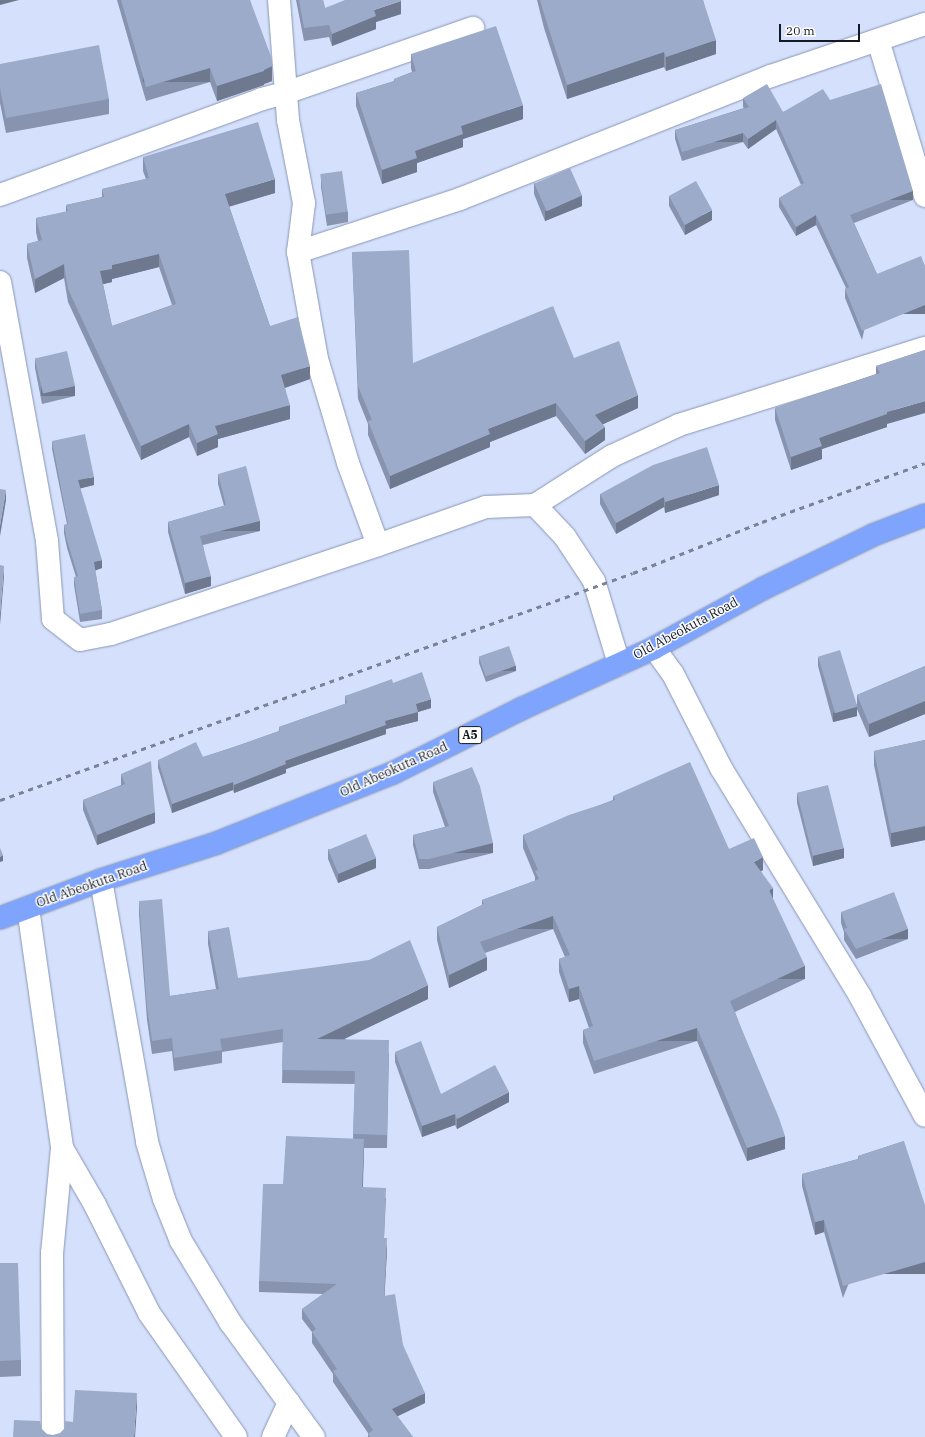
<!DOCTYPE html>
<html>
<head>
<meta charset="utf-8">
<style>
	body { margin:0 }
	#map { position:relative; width:925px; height:1437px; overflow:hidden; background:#d5e1fc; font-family:"IBM Plex Serif",serif }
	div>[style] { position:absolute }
	.roads { filter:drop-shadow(0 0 1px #8896b5) drop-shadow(0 0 1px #8896b5) }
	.street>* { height:22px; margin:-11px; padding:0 11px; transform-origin:11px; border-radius:11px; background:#fff }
	.highway>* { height:22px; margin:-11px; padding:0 11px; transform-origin:11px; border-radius:11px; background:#7fa4fd }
	.rail>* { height:3px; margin-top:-1.5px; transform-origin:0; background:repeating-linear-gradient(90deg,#7a8296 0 5px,transparent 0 10px) }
	.wall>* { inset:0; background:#8793af }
	.shaded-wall>* { inset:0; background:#6e788e; transform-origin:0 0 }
	.building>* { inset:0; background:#9dabcb; transform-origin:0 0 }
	span { translate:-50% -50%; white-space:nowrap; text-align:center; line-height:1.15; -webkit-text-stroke:3px #fff; paint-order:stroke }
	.shield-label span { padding:1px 3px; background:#fff; border:1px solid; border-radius:3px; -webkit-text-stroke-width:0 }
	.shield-label { font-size:12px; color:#141924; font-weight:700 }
	.street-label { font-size:13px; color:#141924 }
	.scale { position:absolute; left:779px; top:24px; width:81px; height:18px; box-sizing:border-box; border:2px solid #141924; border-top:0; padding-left:5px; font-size:12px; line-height:14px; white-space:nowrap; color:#141924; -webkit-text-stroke:3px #fff; paint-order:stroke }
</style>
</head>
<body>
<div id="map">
	<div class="roads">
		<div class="street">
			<i style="left:279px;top:0;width:120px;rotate:85.7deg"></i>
			<i style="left:288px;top:120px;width:85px;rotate:79.1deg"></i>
			<i style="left:304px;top:203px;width:49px;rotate:97deg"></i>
			<i style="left:298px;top:252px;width:109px;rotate:79.9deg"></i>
			<i style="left:317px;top:359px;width:109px;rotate:73.4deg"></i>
			<i style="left:348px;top:463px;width:87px;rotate:69.9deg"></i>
			<i style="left:878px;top:40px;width:163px;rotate:73.2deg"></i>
			<i style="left:0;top:195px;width:279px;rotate:-20.1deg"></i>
			<i style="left:262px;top:99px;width:27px;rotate:-15deg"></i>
			<i style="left:288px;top:92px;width:196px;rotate:-19.1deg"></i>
			<i style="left:298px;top:252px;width:170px;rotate:-18.1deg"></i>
			<i style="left:460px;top:199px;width:334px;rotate:-21.6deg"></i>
			<i style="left:771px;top:76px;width:163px;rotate:-18.7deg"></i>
			<i style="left:0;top:282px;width:263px;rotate:79.7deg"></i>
			<i style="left:47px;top:541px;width:78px;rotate:85.6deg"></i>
			<i style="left:53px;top:619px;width:34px;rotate:38deg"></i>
			<i style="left:80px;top:640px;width:32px;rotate:-11deg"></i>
			<i style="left:111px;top:634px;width:281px;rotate:-18.4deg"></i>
			<i style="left:378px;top:545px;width:114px;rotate:-19.4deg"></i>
			<i style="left:486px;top:507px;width:49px;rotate:-2.3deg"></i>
			<i style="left:535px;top:505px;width:91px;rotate:-32.5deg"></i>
			<i style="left:612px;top:456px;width:74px;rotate:-24.8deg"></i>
			<i style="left:679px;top:425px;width:258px;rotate:-17.4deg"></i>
			<i style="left:535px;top:505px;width:44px;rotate:46.8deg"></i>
			<i style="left:565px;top:537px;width:53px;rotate:56.6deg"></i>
			<i style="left:594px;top:581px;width:87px;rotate:73.2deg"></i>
			<i style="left:654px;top:648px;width:32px;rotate:54deg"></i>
			<i style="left:673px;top:674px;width:106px;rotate:62.9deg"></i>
			<i style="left:721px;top:768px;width:267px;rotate:58.6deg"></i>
			<i style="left:860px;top:996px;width:136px;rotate:61.6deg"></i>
			<i style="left:101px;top:880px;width:266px;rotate:80deg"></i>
			<i style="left:147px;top:1142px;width:59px;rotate:73.4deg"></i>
			<i style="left:164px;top:1199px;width:45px;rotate:68deg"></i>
			<i style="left:181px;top:1241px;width:95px;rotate:58.8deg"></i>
			<i style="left:230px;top:1322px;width:142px;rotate:53.9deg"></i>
			<i style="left:28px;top:908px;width:242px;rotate:81.9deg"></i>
			<i style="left:62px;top:1148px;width:105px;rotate:95.4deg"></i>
			<i style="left:52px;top:1253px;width:184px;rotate:89.7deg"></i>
			<i style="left:62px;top:1148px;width:66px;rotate:59.9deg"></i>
			<i style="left:95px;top:1205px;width:121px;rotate:63.4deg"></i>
			<i style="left:149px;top:1313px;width:151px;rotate:54.9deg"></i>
			<i style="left:273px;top:1437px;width:38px;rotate:-65deg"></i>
		</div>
		<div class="highway">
			<i style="left:0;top:918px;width:108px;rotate:-20.6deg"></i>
			<i style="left:101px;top:880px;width:122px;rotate:-17.7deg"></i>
			<i style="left:217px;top:843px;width:189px;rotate:-21.7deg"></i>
			<i style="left:393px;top:773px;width:143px;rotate:-26.6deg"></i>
			<i style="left:521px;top:709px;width:146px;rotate:-24.6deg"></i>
			<i style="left:654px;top:648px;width:123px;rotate:-28.6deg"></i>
			<i style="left:762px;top:589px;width:123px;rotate:-25.9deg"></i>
			<i style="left:873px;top:535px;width:56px;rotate:-21deg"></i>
		</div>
	</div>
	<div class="rail">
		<i style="left:0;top:800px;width:672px;rotate:-19.73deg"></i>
		<i style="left:633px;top:573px;width:139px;rotate:-21.6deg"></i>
		<i style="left:762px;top:522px;width:173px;rotate:-19.9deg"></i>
	</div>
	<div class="wall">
		<i style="clip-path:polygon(117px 0,250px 0,272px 81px,264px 84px,264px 85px,217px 101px,210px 82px,146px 101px)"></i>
		<i style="clip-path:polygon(296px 0,323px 0,325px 8px,401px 14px,376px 22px,376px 29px,332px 46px,329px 37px,304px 41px)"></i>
		<i style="clip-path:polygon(537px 0,703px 0,716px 54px,666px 71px,664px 67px,567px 99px,544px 28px)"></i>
		<i style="clip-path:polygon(411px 54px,523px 119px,463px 139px,463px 147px,417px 163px,417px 172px,382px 184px,356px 106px,356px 93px,394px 81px,394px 79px,412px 72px,411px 68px)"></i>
		<i style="clip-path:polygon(0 64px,109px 99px,109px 114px,6px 133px,0 103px)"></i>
		<i style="clip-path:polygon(743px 98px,783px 112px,830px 100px,913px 200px,854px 223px,877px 274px,862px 340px,845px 298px,845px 289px,846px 288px,816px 225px,796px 236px,779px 207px,779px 198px,801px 185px,776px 129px,748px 149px,743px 142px,682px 161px,675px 139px,675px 130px,744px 108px,743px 107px)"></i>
		<i style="clip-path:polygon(evenodd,143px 157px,275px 193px,229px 206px,270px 326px,310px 379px,285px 388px,290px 419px,218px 439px,218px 447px,197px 456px,189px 437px,141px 460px,68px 302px,64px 278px,35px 293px,27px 258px,27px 244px,38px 241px,36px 232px,36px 218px,66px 212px,66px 205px,102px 197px,102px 189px,146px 179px,143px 171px,143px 157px,159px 267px,172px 305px,112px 326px,103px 284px,112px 282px,112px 279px,159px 267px)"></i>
		<i style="clip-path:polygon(321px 176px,348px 212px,348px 222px,327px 226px,321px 187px)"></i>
		<i style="clip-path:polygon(534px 183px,582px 206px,545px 221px,534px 194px)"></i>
		<i style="clip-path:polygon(669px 196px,712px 220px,685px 235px,669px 206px)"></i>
		<i style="clip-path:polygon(352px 252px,413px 363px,574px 358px,638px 408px,603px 424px,605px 440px,585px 454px,556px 416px,490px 442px,490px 447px,390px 489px,368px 435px,368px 424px,358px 399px)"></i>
		<i style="clip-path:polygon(925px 350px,887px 424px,887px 427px,822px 449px,822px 459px,791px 470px,775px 420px,775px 408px,876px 374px,876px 366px)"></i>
		<i style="clip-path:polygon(35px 358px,75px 396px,42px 404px,35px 368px)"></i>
		<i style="clip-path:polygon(52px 441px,94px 485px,80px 488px,102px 568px,95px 570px,102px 610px,102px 619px,80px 622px,74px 585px,74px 577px,76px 577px,67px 548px,64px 533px,64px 525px,67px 524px,52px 449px)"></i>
		<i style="clip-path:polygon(218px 474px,260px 531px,203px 545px,211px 586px,185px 594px,168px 532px,168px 522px,224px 506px,218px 484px)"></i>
		<i style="clip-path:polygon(600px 494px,719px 495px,665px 513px,664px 507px,616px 534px,600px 504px)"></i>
		<i style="clip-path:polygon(818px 657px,857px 705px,857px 695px,925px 666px,925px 714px,869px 737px,857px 709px,857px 716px,833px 722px,818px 666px)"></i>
		<i style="clip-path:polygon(479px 658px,516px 671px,486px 682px,479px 663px)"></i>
		<i style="clip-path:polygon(393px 683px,431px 708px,418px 712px,418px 721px,386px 729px,386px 734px,286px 769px,286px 773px,234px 793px,233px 790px,172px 813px,158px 768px,158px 760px,203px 757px,234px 747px,279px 731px,279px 727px,345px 704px,345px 696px)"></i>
		<i style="clip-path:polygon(925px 740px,925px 840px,891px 847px,874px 765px,874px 751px)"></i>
		<i style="clip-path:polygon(121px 774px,155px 823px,97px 845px,83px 810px,83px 800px,121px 785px)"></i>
		<i style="clip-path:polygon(433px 782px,493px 853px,429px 869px,419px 869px,413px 845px,413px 835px,445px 827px,433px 792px)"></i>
		<i style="clip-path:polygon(797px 793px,844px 858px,813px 866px,797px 803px)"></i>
		<i style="clip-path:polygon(613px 796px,729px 849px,763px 870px,761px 871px,773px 899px,805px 979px,735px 1012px,785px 1149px,747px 1161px,697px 1041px,594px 1074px,583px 1043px,583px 1030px,589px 1028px,579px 999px,569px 1002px,559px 972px,559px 959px,565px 957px,553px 929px,485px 953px,487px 970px,449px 988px,437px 940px,437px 927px,482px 905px,482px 900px,535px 881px,535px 877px,523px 848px,523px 835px,613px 800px)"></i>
		<i style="clip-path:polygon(328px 849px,376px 868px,338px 883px,328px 859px)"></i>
		<i style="clip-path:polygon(139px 901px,170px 996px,216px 989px,208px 944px,208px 931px,238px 978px,428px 999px,344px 1039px,389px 1053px,387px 1148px,364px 1148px,363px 1187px,386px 1198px,384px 1238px,387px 1249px,384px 1296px,425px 1403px,397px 1416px,413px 1437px,368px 1437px,368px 1433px,333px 1382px,333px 1374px,312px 1343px,312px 1332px,302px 1319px,302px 1309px,323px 1294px,259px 1292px,259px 1281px,283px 1184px,353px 1139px,355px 1084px,282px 1083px,283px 1042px,222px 1052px,222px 1063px,174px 1071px,172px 1051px,152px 1054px,147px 1020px,139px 915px)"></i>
		<i style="clip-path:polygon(841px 912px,908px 939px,856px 959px,844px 940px,844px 932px,841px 923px)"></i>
		<i style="clip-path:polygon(395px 1052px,441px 1094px,509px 1102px,457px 1129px,455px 1125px,422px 1137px,395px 1062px)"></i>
		<i style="clip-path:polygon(904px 1141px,843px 1298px,824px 1232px,815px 1235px,802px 1186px,802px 1174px,858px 1159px,858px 1156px)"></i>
		<i style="clip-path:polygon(0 1263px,21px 1360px,21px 1376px,0 1377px)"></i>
	</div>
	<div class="shaded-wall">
		<i style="clip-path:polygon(0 0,19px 0,0 5px)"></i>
		<i style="clip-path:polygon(401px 1px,401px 14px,376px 22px,376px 29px,332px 46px,332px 34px,374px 10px)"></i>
		<i style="clip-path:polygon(716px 40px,716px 54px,666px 71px,666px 57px)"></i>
		<i style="clip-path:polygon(664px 52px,664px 67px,567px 99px,567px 85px)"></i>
		<i style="clip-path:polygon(272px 66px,272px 81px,264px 84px,264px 85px,217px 101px,217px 86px)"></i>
		<i style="left:210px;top:68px;width:14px;height:67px;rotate:90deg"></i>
		<i style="clip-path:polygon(523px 105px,523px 119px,463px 139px,463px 147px,417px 163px,417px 172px,382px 184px,382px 170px,415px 151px,461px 126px)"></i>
		<i style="clip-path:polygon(776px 120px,776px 129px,748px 149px,748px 139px)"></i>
		<i style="left:743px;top:133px;width:9px;height:64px;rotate:90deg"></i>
		<i style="clip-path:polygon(275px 179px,275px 193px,225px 208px,225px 194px)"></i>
		<i style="left:913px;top:191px;width:9px;height:67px;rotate:90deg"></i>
		<i style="clip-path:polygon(582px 195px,582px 206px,545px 221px,545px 211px)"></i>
		<i style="clip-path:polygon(712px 210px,712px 220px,685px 235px,685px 225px)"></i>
		<i style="clip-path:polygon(816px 215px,816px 225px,796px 236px,796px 227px)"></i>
		<i style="clip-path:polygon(159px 254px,159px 267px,112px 279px,112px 282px,100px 285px,100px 271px,112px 265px)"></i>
		<i style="clip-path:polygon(64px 264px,64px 278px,35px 293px,35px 279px)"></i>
		<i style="left:925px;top:305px;width:9px;height:68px;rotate:90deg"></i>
		<i style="clip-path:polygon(310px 366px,310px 379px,281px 389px,281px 375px)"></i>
		<i style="left:75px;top:386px;width:10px;height:34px;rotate:90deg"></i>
		<i style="clip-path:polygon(638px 395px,638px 408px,595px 428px,595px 415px)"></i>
		<i style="clip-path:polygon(925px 401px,925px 413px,887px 424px,887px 427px,822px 449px,822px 459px,791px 470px,791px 457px,819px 438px,887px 412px)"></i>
		<i style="clip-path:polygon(556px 403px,556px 416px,490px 442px,490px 447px,390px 489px,390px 476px,488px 429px)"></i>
		<i style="clip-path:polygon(290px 405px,290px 419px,218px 439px,218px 447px,197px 456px,197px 443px,215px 426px)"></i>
		<i style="clip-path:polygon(189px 424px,189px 437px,141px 460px,141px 446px)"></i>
		<i style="clip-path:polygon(605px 427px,605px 440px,585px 454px,585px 441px)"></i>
		<i style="clip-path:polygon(94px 477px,94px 485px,78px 489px,78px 480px)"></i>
		<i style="clip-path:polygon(719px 485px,719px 495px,665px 513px,665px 502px)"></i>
		<i style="clip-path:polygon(6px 490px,6px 500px,0 536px,0 526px)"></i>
		<i style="clip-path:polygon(664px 497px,664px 507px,616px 534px,616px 523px)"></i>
		<i style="left:260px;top:521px;width:10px;height:62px;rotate:90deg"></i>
		<i style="clip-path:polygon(102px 560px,102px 568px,94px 571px,94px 562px)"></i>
		<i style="clip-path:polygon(4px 566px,4px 576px,0 625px,0 614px)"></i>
		<i style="clip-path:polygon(211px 576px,211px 586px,185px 594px,185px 583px)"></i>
		<i style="left:516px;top:666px;width:5px;height:32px;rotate:90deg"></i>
		<i style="clip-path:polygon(431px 699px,431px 708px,418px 712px,418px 721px,386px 729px,386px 734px,286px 769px,286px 773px,234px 793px,234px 785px,285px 761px,385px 721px,416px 704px)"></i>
		<i style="clip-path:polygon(925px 701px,925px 714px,869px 737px,869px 724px)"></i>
		<i style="clip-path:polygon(857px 707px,857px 716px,833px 722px,833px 713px)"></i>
		<i style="clip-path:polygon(233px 782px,233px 790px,172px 813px,172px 804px)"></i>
		<i style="clip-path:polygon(155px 812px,155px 823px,97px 845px,97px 835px)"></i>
		<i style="clip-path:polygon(925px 826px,925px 840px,891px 847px,891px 833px)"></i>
		<i style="left:493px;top:843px;width:10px;height:66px;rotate:90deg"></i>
		<i style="clip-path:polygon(844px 848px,844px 858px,813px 866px,813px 856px)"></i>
		<i style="clip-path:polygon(3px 855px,3px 861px,0 862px,0 857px)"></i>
		<i style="clip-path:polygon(763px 857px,763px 870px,754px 875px,754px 862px)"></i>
		<i style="clip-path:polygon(376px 858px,376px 868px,338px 883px,338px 873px)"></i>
		<i style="clip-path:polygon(773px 888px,773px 901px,769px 890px)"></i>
		<i style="left:553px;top:916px;width:13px;height:77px;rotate:90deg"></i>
		<i style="left:908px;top:929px;width:10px;height:56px;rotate:90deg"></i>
		<i style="clip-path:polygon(487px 957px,487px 970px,449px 988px,449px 975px)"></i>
		<i style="left:805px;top:966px;width:13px;height:83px;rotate:90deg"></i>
		<i style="clip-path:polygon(428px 985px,428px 999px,317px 1052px,317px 1039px)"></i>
		<i style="clip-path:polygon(579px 986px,579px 999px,569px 1002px,569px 989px)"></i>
		<i style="left:697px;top:1028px;width:13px;height:108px;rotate:90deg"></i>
		<i style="clip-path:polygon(509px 1092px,509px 1102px,457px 1129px,457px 1119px)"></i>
		<i style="clip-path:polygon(455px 1114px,455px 1125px,422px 1137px,422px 1126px)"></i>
		<i style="clip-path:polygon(785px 1136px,785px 1149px,747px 1161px,747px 1148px)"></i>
		<i style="clip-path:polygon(364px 1139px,364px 1150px,362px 1198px,362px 1187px)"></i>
		<i style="clip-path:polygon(824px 1220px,824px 1232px,815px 1235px,815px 1222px)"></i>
		<i style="clip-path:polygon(387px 1238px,387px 1249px,384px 1307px,384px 1296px)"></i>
		<i style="left:925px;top:1262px;width:12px;height:85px;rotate:90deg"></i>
		<i style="clip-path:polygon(137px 1393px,137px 1407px,135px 1437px,134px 1437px)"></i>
		<i style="clip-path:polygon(425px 1393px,425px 1403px,392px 1419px,392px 1409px)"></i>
	</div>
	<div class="building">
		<i style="clip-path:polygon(121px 0,250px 0,272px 59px,272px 66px,264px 70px,264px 71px,217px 86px,210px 68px,146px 87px)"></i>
		<i style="clip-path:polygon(299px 0,323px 0,325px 8px,345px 0,401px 0,401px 1px,374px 10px,376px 16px,332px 34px,329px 25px,304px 28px)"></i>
		<i style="clip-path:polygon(540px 0,703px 0,716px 40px,666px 57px,664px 52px,567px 85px,544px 14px)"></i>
		<i style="clip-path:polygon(496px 26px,523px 105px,461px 126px,463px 134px,415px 151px,417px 158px,382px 170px,356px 93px,395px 81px,394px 79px,416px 71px,411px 54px)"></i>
		<i style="clip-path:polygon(99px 45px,109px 99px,6px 118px,0 88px,0 64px)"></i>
		<i style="clip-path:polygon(767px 84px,783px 112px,823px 89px,830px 100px,881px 84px,913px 191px,850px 215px,877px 274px,921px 256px,925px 266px,925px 305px,862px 331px,845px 289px,849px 287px,816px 215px,796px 227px,779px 198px,804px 183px,776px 120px,748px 139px,743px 133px,682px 152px,675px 130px,749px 107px,743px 98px)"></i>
		<i style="clip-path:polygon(evenodd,258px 122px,275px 179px,225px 194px,270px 326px,298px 317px,310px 366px,281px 375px,290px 405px,215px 426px,218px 434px,197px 443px,189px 424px,141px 446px,68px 289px,64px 264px,35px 279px,27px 244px,42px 240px,36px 218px,68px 211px,66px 205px,104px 197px,102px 189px,149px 178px,143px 157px,258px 122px,159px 254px,176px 304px,112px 326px,100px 271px,112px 269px,112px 265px,159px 254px)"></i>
		<i style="left:570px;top:168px;width:30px;height:39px;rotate:66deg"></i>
		<i style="left:342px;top:171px;width:41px;height:22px;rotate:82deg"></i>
		<i style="left:696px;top:181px;width:33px;height:31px;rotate:61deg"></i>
		<i style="clip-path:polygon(409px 250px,413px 363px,553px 306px,574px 358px,619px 341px,638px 395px,595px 415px,605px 427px,585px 441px,556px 403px,488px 429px,490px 434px,390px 476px,368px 421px,372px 420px,358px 386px,352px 252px)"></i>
		<i style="clip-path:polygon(925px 350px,925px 401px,887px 412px,887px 414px,819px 438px,822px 446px,791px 457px,775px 408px,880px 373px,876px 366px)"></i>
		<i style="left:67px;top:351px;width:36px;height:33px;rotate:77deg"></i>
		<i style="clip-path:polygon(85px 434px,94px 477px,78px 480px,102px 560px,94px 562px,102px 610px,80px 614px,74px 577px,78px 576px,67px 540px,64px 525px,68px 524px,52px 441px)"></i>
		<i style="clip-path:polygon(707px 447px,719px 485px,665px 502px,664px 497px,616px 523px,600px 494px,653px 465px)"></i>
		<i style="clip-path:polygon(246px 466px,260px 521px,200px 536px,211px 576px,185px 583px,168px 522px,226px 505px,218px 474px)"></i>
		<i style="clip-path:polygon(0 489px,6px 490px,0 526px)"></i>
		<i style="clip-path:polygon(0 565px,4px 566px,0 614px)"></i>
		<i style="left:509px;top:646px;width:21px;height:32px;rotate:71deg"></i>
		<i style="left:840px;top:650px;width:59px;height:23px;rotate:73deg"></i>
		<i style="clip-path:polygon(925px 666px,925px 701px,869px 724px,857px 695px)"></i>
		<i style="clip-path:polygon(422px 672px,431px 699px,416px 704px,418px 712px,385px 721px,386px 725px,285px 761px,286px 764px,234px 785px,233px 782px,172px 804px,158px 760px,196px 742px,203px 757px,234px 747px,280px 731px,279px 727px,347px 703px,345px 696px,392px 679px,393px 683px)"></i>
		<i style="clip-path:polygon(925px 740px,925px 826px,891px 833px,874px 751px)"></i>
		<i style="clip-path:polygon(151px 761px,155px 812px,97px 835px,83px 800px,125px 784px,121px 774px)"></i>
		<i style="clip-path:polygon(690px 762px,729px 849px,754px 838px,763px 857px,754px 862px,773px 888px,769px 890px,805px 966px,730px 1001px,779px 1118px,785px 1136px,747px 1148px,697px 1028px,594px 1061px,583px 1030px,593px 1026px,579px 986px,569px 989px,559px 959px,570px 955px,553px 916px,480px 942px,487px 957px,449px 975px,437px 927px,484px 904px,482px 900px,539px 879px,535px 871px,538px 870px,523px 835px,569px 815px,615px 800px,613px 796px)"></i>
		<i style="clip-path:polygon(472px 767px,480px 786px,493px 843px,429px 859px,419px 859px,413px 835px,449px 826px,433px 782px)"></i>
		<i style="left:828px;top:785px;width:65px;height:32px;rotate:76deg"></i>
		<i style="left:366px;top:834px;width:26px;height:41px;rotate:67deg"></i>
		<i style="clip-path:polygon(0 848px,3px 855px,0 857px)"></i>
		<i style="clip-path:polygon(894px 892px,908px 929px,856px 949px,844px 929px,847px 928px,841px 912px)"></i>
		<i style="clip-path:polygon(162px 899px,170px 996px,219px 989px,208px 931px,229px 927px,238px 978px,369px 960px,410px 940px,428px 985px,317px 1039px,389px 1040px,387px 1135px,353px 1134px,355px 1071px,282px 1070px,283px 1029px,220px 1039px,222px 1050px,174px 1058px,172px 1038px,152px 1041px,147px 1007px,139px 901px)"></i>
		<i style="clip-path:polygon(421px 1041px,441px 1094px,495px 1065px,509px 1092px,457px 1119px,455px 1114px,422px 1126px,395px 1052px)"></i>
		<i style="clip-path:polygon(286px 1136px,364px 1139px,362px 1187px,386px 1188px,384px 1238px,387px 1238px,384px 1296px,395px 1294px,403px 1345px,425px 1393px,392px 1409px,413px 1437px,370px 1437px,368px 1434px,373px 1430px,333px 1371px,337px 1369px,312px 1332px,316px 1329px,302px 1309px,337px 1284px,259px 1281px,263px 1184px,283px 1184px)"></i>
		<i style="clip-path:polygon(904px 1141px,925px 1205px,925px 1262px,843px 1286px,824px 1220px,815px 1222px,802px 1174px,859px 1159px,858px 1156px)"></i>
		<i style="clip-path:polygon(0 1263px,18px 1263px,21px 1360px,0 1361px)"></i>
		<i style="clip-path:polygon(75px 1390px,137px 1393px,134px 1437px,13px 1437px,14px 1420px,40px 1421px,42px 1429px,47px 1434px,53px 1435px,60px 1433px,64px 1429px,65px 1421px,73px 1422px)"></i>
	</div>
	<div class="shield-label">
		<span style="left:470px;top:735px">A5</span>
	</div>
	<div class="street-label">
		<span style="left:686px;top:629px;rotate:-28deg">Old Abeokuta Road</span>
		<span style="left:394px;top:770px;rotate:-24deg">Old Abeokuta Road</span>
		<span style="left:92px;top:885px;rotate:-19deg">Old Abeokuta Road</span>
	</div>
	<div class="scale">20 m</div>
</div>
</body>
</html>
